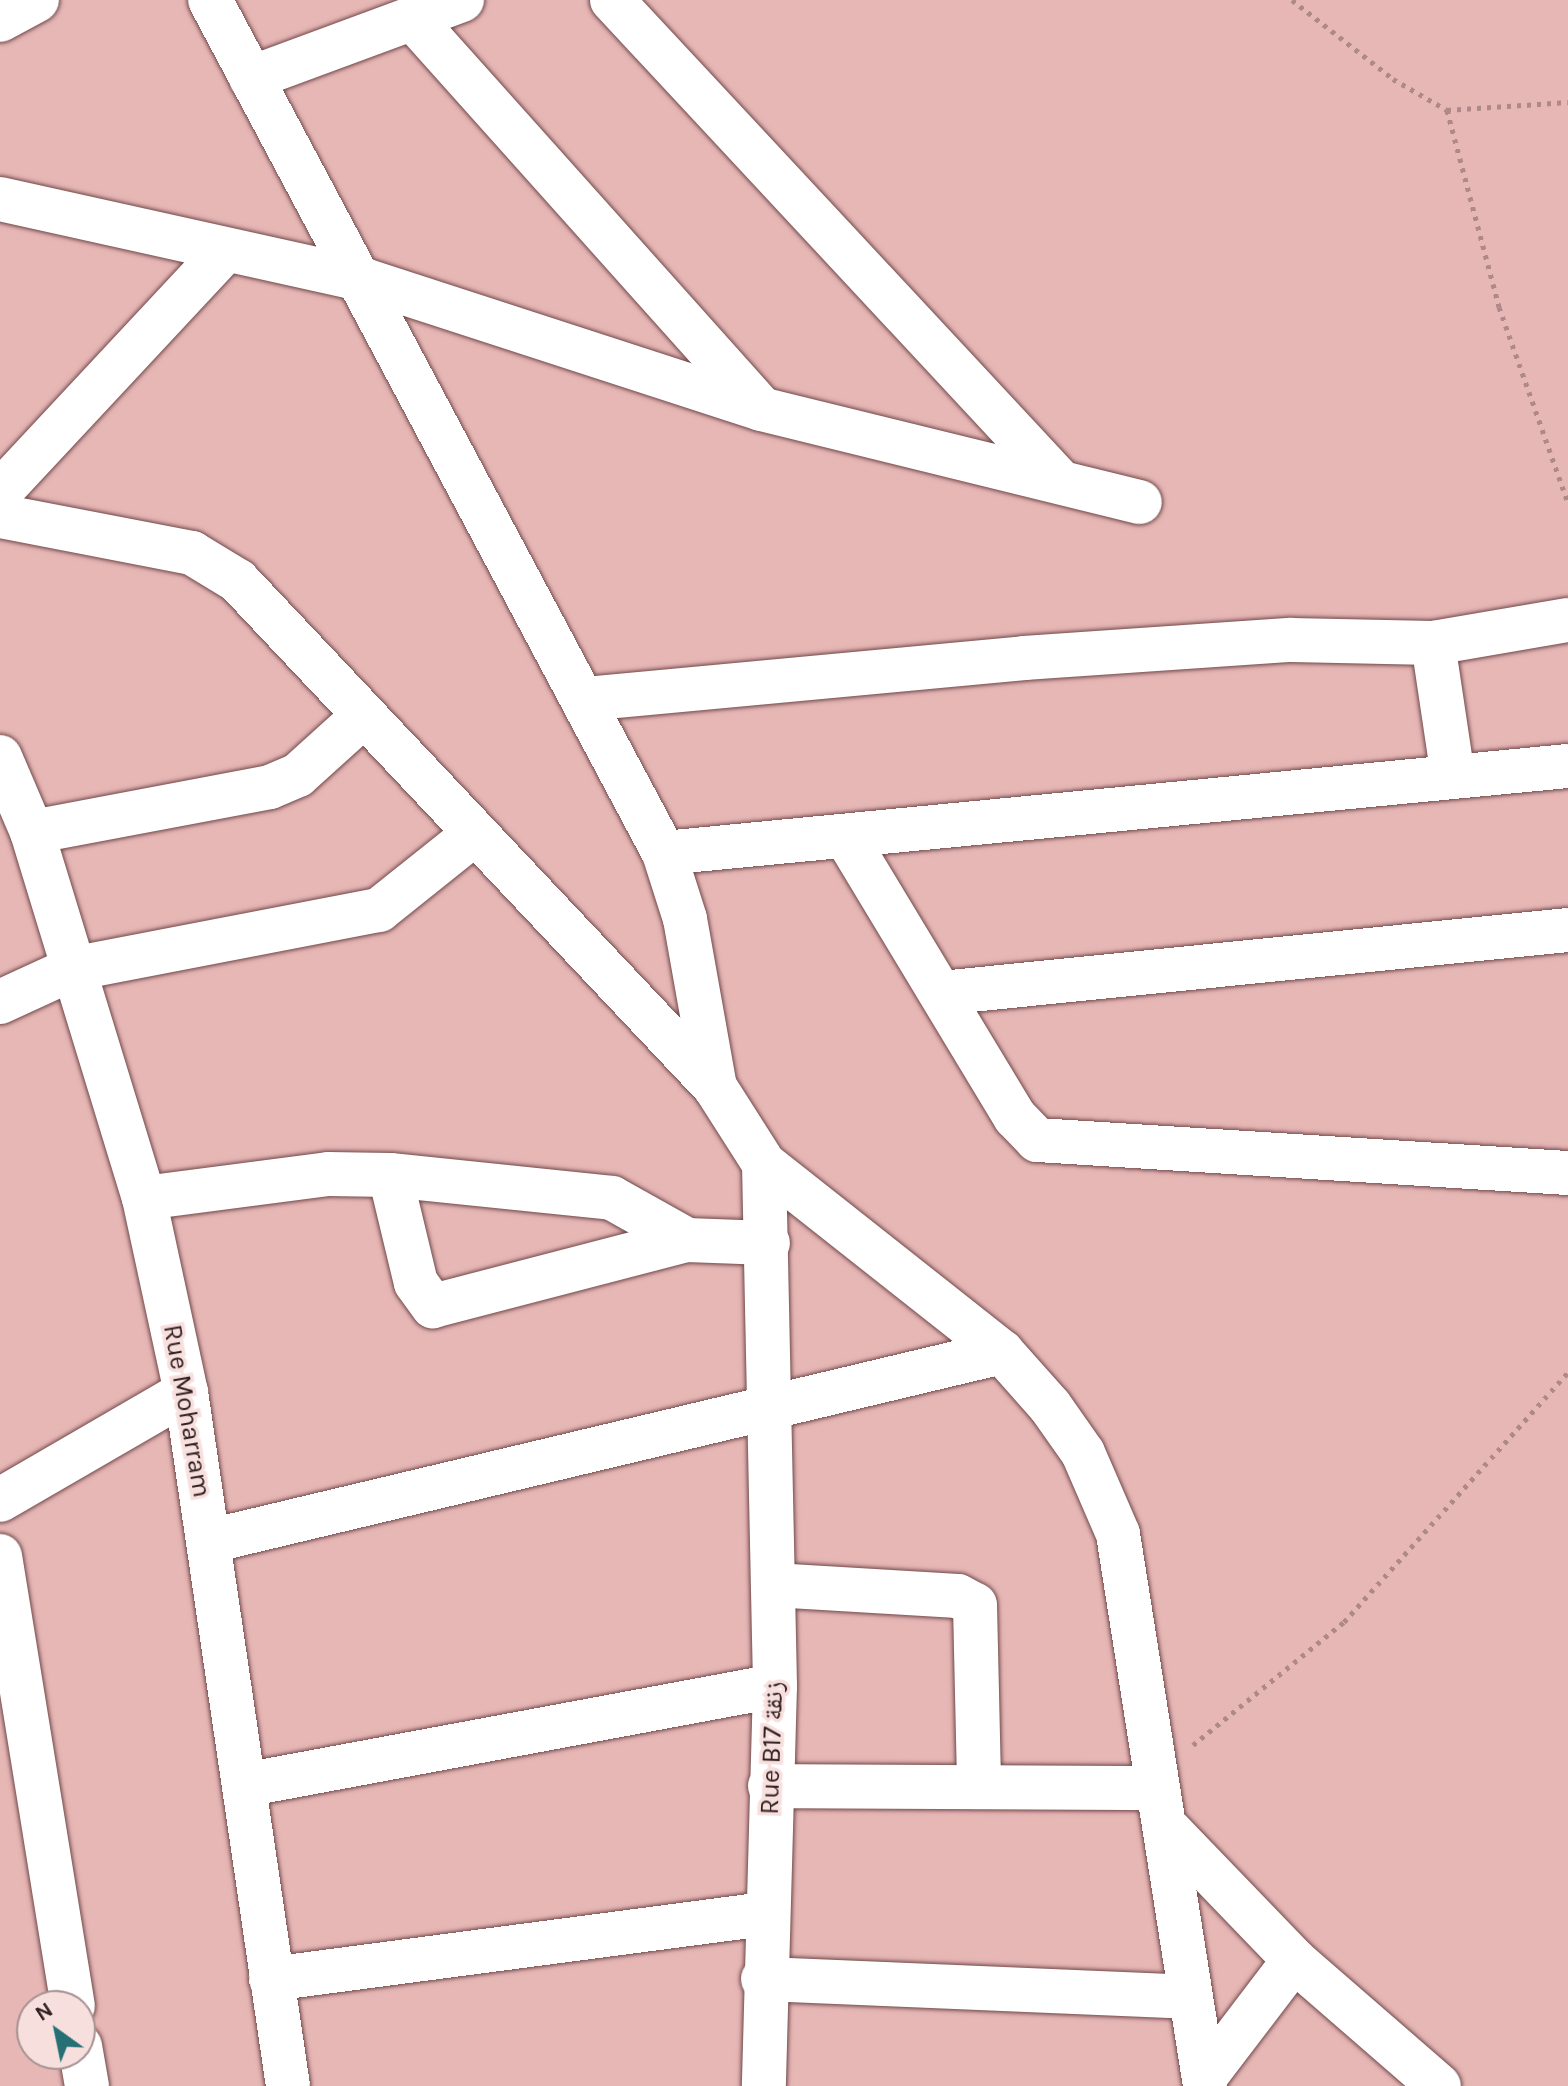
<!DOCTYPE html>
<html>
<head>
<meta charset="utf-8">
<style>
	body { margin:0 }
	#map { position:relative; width:1568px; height:2086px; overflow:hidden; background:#e7b7b6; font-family:Karla,"Noto Naskh Arabic",sans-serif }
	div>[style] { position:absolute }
	.path>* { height:5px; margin-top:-2.5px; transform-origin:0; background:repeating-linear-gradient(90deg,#af8888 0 4px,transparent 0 10px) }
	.roads { filter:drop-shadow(0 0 2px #714949) drop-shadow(0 0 2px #714949) }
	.minor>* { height:44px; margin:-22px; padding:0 22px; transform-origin:22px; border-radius:22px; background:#fff }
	span { translate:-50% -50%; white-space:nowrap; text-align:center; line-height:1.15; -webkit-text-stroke:7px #f7dfde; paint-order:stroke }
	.street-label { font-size:26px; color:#301f1f }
	.north { position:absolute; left:16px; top:1990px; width:80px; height:80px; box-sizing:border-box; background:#f7dfde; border:2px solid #a79292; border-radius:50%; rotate:327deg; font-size:22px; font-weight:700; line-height:32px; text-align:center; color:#301f1f }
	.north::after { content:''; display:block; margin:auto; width:28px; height:36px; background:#257074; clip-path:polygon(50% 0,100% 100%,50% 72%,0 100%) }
</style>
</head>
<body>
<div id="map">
	<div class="path">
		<i style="left:1292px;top:0;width:128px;rotate:38deg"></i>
		<i style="left:1393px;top:79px;width:62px;rotate:29.9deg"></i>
		<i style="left:1447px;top:110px;width:121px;rotate:-3.8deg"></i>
		<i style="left:1447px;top:110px;width:204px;rotate:75.2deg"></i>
		<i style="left:1499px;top:307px;width:208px;rotate:70.6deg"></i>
		<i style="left:1193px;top:1745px;width:195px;rotate:-39.2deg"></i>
		<i style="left:1344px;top:1622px;width:336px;rotate:-48.1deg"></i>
	</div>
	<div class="roads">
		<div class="minor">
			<i style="left:210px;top:0;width:966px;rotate:61.98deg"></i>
			<i style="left:664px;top:853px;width:69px;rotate:72.3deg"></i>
			<i style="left:685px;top:919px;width:171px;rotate:79.9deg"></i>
			<i style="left:612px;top:0;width:653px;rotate:47.05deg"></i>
			<i style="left:413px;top:19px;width:521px;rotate:48.19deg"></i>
			<i style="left:0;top:20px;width:42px;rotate:-28.4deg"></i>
			<i style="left:251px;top:78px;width:225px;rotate:-20.3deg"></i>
			<i style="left:0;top:199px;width:373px;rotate:12.5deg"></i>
			<i style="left:364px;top:280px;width:417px;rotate:18deg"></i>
			<i style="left:761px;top:409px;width:390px;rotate:13.8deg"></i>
			<i style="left:0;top:492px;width:330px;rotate:-47deg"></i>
			<i style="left:0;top:516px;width:196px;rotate:10.9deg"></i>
			<i style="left:192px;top:553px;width:54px;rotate:31.3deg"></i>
			<i style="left:238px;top:581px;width:695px;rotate:46.69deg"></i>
			<i style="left:715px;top:1087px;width:91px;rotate:57.5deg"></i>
			<i style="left:764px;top:1164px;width:303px;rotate:38.3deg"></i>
			<i style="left:1002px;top:1352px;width:72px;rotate:48.4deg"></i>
			<i style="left:1050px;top:1406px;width:57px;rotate:54.9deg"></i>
			<i style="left:1083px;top:1453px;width:88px;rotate:66.6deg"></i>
			<i style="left:1118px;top:1534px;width:559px;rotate:81.04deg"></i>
			<i style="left:1433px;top:643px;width:137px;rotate:-9.7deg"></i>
			<i style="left:584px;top:699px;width:442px;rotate:-5.3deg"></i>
			<i style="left:1024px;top:658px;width:268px;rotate:-3.9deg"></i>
			<i style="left:1291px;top:640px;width:142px;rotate:1.2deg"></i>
			<i style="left:1433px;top:643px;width:135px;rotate:81.5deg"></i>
			<i style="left:0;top:757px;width:82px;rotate:66.9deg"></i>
			<i style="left:32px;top:832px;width:383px;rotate:73deg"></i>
			<i style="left:144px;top:1198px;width:198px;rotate:77.8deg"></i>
			<i style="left:186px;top:1392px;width:701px;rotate:81.64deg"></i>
			<i style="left:32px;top:832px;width:242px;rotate:-10.7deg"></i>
			<i style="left:270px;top:787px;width:30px;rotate:-23deg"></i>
			<i style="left:298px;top:775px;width:85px;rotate:-42.1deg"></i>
			<i style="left:846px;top:837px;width:327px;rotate:58.9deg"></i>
			<i style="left:1015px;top:1117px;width:32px;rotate:46deg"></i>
			<i style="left:1037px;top:1140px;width:532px;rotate:3.56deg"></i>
			<i style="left:664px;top:853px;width:908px;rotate:-5.5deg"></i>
			<i style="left:941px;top:993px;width:630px;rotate:-5.74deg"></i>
			<i style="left:0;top:1002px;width:79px;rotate:-24.6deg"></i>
			<i style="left:72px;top:969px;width:313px;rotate:-10.9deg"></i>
			<i style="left:379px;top:910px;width:120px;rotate:-38.6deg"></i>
			<i style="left:764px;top:1164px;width:522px;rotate:88.79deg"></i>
			<i style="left:775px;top:1686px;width:400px;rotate:91.6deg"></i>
			<i style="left:390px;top:1175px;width:111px;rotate:76.5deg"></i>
			<i style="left:416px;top:1283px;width:29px;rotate:54deg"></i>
			<i style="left:433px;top:1306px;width:262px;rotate:-14.6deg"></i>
			<i style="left:687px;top:1240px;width:81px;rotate:2.1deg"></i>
			<i style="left:144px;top:1198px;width:186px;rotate:-7.4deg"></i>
			<i style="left:328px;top:1174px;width:62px;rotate:0.9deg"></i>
			<i style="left:390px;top:1175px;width:223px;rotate:5.9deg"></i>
			<i style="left:612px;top:1198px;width:86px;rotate:29.2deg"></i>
			<i style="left:0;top:1500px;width:215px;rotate:-30.1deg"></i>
			<i style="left:210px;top:1541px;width:814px;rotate:-13.42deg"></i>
			<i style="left:0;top:1556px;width:456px;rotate:80.8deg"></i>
			<i style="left:773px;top:1585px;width:185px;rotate:3.4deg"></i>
			<i style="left:958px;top:1596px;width:19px;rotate:28deg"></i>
			<i style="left:975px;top:1605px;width:182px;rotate:88.7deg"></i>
			<i style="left:244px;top:1785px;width:540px;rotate:-10.56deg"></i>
			<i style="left:770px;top:1786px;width:386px;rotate:0.3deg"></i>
			<i style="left:1170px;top:1831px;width:179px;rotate:46.1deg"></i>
			<i style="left:1294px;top:1960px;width:192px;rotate:41deg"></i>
			<i style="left:271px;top:1979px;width:498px;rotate:-7.5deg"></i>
			<i style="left:763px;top:1979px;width:427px;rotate:2.4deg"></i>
			<i style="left:80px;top:2046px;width:41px;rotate:80.1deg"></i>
			<i style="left:1205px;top:2077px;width:147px;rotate:-52.7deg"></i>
		</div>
	</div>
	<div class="street-label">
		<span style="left:187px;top:1411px;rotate:80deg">Rue Moharram</span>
		<span style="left:772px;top:1748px;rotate:-88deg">Rue B17 زنقة</span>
	</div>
	<div class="north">N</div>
</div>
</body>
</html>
